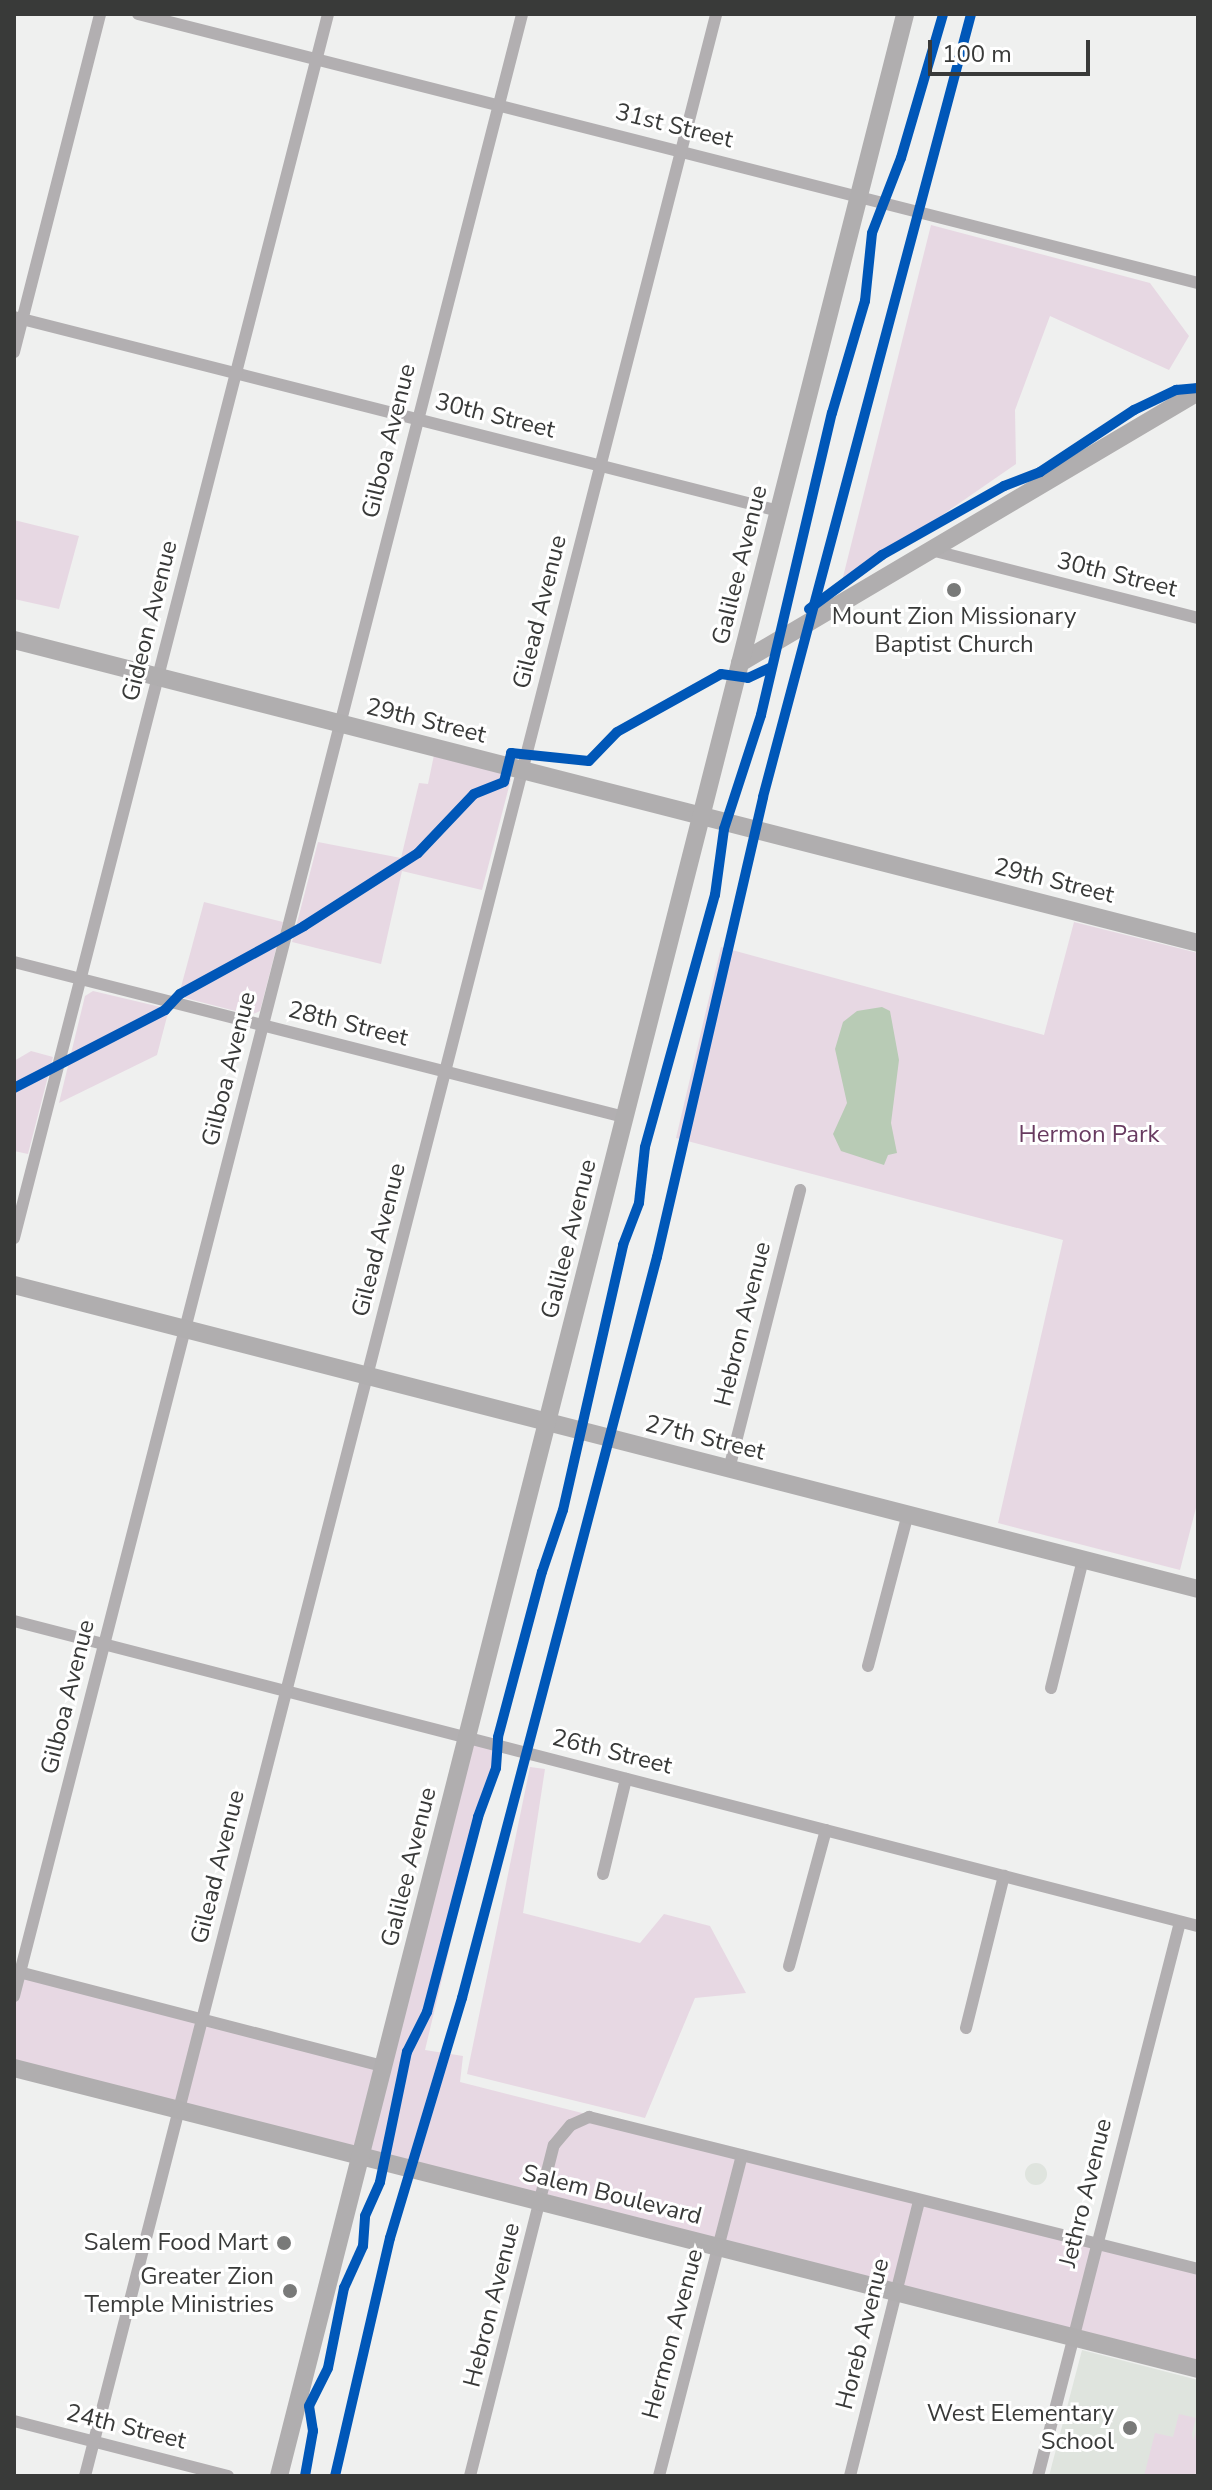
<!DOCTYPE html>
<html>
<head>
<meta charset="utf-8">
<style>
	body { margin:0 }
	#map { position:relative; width:1212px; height:2490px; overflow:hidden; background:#eff0ef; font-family:"Nunito Sans",sans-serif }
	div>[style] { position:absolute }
	.built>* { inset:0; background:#dfe4de }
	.round { border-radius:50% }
	.green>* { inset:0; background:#e7d8e3 }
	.water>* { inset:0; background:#b8cbb5 }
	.street>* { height:12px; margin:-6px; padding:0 6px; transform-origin:6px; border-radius:6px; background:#b2afb1 }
	.secondary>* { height:18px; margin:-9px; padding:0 9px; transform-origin:9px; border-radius:9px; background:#b0aeaf }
	.cycleway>* { height:10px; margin:-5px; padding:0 5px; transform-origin:5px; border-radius:5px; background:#0057b8 }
	.dots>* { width:22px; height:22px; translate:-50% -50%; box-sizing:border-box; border:4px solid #fff; border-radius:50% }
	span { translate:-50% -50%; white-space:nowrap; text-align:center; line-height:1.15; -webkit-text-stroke:6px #fff; paint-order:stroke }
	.street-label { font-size:24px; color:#393a39 }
	.poi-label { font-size:24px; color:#393a39 }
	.right { translate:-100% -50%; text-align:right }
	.park-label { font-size:24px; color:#683b60 }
	.frame { position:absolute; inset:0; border:16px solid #393a39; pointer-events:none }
	.scale { position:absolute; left:928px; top:40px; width:162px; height:36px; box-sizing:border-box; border:4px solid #393a39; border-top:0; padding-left:10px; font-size:24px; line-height:28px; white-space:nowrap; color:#393a39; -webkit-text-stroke:6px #fff; paint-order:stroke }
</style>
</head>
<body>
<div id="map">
	<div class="built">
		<i class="round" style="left:1025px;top:2163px;width:22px;height:22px"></i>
		<i style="clip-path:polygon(1082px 2350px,1198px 2380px,1198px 2476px,1049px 2476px)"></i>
	</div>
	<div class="green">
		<i style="clip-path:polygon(931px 225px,1150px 283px,1189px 336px,1169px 370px,1050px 316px,1015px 410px,1016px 464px,841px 585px)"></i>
		<i style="clip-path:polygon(14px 520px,79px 536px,59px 609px,14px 599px)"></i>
		<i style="clip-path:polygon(434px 755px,504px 772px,511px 779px,482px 890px,402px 871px,381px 964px,292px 942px,318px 842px,401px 858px,419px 783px,428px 784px)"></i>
		<i style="clip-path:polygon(204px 902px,283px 922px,260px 1011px,251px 1015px,185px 998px,181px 987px)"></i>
		<i style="clip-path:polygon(1074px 922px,1198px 953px,1198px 1500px,1180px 1570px,998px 1523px,1063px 1240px,676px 1138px,721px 947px,1044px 1035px)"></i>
		<i style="clip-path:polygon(93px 991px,169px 1009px,157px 1055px,59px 1103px,85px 996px)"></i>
		<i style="clip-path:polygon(31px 1051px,53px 1057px,28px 1154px,14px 1151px,14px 1061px)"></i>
		<i style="clip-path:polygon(467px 1737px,498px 1746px,425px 2050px,463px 2056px,460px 2082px,1198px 2269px,1198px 2368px,14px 2068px,14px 1970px,383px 2065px)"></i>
		<i style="clip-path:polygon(530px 1767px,545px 1769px,523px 1913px,640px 1943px,664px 1914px,710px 1926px,746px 1993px,695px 1998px,645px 2118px,467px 2074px)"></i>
		<i style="clip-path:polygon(1179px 2414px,1196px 2418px,1192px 2434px,1193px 2441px,1198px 2425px,1198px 2476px,1144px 2476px,1155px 2433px,1173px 2437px)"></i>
	</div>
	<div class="water">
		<i style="clip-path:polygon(882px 1007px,890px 1011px,899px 1060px,891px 1123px,897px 1153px,888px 1155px,884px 1165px,841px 1151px,833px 1134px,847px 1103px,835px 1049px,843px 1022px,857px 1011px)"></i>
	</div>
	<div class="street">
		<i style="left:138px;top:14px;width:1094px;rotate:14.24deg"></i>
		<i style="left:14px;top:317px;width:789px;rotate:14.23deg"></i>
		<i style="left:14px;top:352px;width:349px;rotate:-75.7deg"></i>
		<i style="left:931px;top:550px;width:276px;rotate:14.3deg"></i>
		<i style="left:14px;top:962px;width:629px;rotate:14.26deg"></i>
		<i style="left:14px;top:1238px;width:1264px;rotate:-75.61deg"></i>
		<i style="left:729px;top:1469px;width:288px;rotate:-75.7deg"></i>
		<i style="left:14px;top:1621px;width:1223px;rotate:14.45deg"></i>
		<i style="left:868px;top:1666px;width:157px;rotate:-75.3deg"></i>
		<i style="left:1051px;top:1688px;width:132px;rotate:-76deg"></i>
		<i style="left:603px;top:1874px;width:98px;rotate:-76.4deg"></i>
		<i style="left:789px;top:1966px;width:141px;rotate:-74.8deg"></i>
		<i style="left:15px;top:1971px;width:380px;rotate:14.5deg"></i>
		<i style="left:14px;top:1996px;width:2046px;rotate:-75.62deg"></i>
		<i style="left:966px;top:2028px;width:157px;rotate:-76deg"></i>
		<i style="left:14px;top:2421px;width:221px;rotate:14.4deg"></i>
		<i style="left:85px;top:2476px;width:2542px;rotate:-75.62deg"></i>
		<i style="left:470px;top:2476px;width:341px;rotate:-75.8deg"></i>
		<i style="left:554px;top:2145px;width:26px;rotate:-50deg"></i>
		<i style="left:571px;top:2125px;width:20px;rotate:-24deg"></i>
		<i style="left:589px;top:2117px;width:628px;rotate:14.01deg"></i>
		<i style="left:659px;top:2476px;width:331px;rotate:-75.5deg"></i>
		<i style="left:850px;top:2476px;width:283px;rotate:-75.9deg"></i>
		<i style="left:1038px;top:2476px;width:572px;rotate:-75.62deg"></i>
	</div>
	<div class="secondary">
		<i style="left:14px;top:640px;width:1222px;rotate:14.35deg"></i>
		<i style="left:740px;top:663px;width:532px;rotate:-30.61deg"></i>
		<i style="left:14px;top:1285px;width:1222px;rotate:14.4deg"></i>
		<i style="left:14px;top:2068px;width:1222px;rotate:14.26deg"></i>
		<i style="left:279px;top:2476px;width:2540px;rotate:-75.73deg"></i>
	</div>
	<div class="cycleway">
		<i style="left:809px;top:609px;width:91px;rotate:-36.5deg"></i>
		<i style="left:882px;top:555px;width:140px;rotate:-29.5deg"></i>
		<i style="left:1004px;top:486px;width:39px;rotate:-21deg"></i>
		<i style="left:1040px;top:472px;width:113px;rotate:-33.4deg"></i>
		<i style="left:1134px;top:410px;width:47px;rotate:-25.5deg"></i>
		<i style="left:1176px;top:390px;width:22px;rotate:-5deg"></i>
		<i style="left:14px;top:1088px;width:170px;rotate:-27.3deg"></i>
		<i style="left:165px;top:1010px;width:22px;rotate:-47deg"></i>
		<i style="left:180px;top:994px;width:141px;rotate:-28.7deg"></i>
		<i style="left:304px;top:926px;width:135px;rotate:-32.6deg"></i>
		<i style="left:418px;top:853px;width:81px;rotate:-46.5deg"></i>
		<i style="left:474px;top:794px;width:32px;rotate:-22deg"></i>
		<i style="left:504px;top:782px;width:30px;rotate:-76deg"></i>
		<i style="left:511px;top:753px;width:78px;rotate:5.9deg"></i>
		<i style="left:589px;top:761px;width:40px;rotate:-46deg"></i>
		<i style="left:617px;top:732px;width:119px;rotate:-29.1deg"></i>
		<i style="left:721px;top:674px;width:27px;rotate:8deg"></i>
		<i style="left:748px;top:678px;width:26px;rotate:-25deg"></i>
		<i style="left:305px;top:2476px;width:46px;rotate:-79.9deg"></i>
		<i style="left:313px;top:2431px;width:25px;rotate:-99deg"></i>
		<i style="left:309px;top:2406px;width:42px;rotate:-63.4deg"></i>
		<i style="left:328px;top:2368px;width:82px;rotate:-78.7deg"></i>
		<i style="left:344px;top:2288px;width:46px;rotate:-65.7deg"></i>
		<i style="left:363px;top:2246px;width:30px;rotate:-86deg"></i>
		<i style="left:365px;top:2216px;width:37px;rotate:-66deg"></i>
		<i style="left:380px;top:2182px;width:133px;rotate:-78.3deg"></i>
		<i style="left:407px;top:2052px;width:45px;rotate:-63.4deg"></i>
		<i style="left:427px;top:2012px;width:202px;rotate:-75.3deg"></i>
		<i style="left:478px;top:1817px;width:52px;rotate:-69.8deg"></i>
		<i style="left:496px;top:1768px;width:31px;rotate:-86deg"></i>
		<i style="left:498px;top:1737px;width:171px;rotate:-75.1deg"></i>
		<i style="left:542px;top:1572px;width:65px;rotate:-71.3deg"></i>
		<i style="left:563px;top:1510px;width:272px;rotate:-77.2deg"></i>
		<i style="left:623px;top:1245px;width:45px;rotate:-69.1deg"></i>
		<i style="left:639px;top:1203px;width:56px;rotate:-83.9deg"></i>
		<i style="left:645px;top:1147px;width:262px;rotate:-74.5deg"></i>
		<i style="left:715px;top:895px;width:67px;rotate:-82.2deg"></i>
		<i style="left:724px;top:829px;width:120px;rotate:-72deg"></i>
		<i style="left:761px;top:715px;width:310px;rotate:-76.8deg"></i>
		<i style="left:832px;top:413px;width:117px;rotate:-73.6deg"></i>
		<i style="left:865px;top:301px;width:68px;rotate:-84.1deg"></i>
		<i style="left:872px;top:233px;width:80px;rotate:-68.9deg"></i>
		<i style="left:901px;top:158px;width:150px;rotate:-73.7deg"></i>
		<i style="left:335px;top:2476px;width:244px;rotate:-77deg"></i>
		<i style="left:390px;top:2238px;width:251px;rotate:-73.3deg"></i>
		<i style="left:462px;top:1998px;width:766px;rotate:-75.26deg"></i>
		<i style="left:657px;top:1257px;width:472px;rotate:-77deg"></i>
		<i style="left:763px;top:797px;width:810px;rotate:-75.12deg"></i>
	</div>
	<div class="dots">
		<i style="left:954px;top:590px;background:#797a79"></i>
		<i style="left:284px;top:2243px;background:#797a79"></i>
		<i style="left:290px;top:2291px;background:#797a79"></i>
		<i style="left:1130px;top:2428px;background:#797a79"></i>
	</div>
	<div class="street-label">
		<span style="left:674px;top:126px;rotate:14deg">31st Street</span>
		<span style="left:495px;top:416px;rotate:14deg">30th Street</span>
		<span style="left:389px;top:441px;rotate:-76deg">Gilboa Avenue</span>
		<span style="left:740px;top:565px;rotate:-76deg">Galilee Avenue</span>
		<span style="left:1117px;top:575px;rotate:14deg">30th Street</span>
		<span style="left:540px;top:612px;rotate:-76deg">Gilead Avenue</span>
		<span style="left:150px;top:621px;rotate:-76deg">Gideon Avenue</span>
		<span style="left:426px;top:721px;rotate:14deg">29th Street</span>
		<span style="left:1054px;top:881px;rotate:14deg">29th Street</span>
		<span style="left:348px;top:1024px;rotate:14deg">28th Street</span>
		<span style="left:229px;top:1069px;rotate:-76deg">Gilboa Avenue</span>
		<span style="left:569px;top:1239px;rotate:-76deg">Galilee Avenue</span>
		<span style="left:379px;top:1240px;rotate:-76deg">Gilead Avenue</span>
		<span style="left:743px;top:1324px;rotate:-76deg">Hebron Avenue</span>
		<span style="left:705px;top:1438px;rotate:14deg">27th Street</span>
		<span style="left:68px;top:1697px;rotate:-76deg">Gilboa Avenue</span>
		<span style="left:612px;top:1752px;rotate:14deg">26th Street</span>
		<span style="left:218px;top:1867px;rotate:-76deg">Gilead Avenue</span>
		<span style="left:409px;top:1867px;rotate:-76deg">Galilee Avenue</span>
		<span style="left:1086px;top:2193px;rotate:-76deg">Jethro Avenue</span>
		<span style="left:612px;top:2195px;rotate:14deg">Salem Boulevard</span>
		<span style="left:492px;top:2305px;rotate:-76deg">Hebron Avenue</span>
		<span style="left:673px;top:2334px;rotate:-75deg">Hermon Avenue</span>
		<span style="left:863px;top:2334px;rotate:-76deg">Horeb Avenue</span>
		<span style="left:126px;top:2427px;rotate:14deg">24th Street</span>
	</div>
	<div class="poi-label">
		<span style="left:954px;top:631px">Mount Zion Missionary<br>Baptist Church</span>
		<span class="right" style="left:268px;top:2243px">Salem Food Mart</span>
		<span class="right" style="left:274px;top:2291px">Greater Zion<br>Temple Ministries</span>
		<span class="right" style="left:1114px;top:2428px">West Elementary<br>School</span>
	</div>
	<div class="park-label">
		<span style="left:1089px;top:1135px">Hermon Park</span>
	</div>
	<div class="frame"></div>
	<div class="scale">100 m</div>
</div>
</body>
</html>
